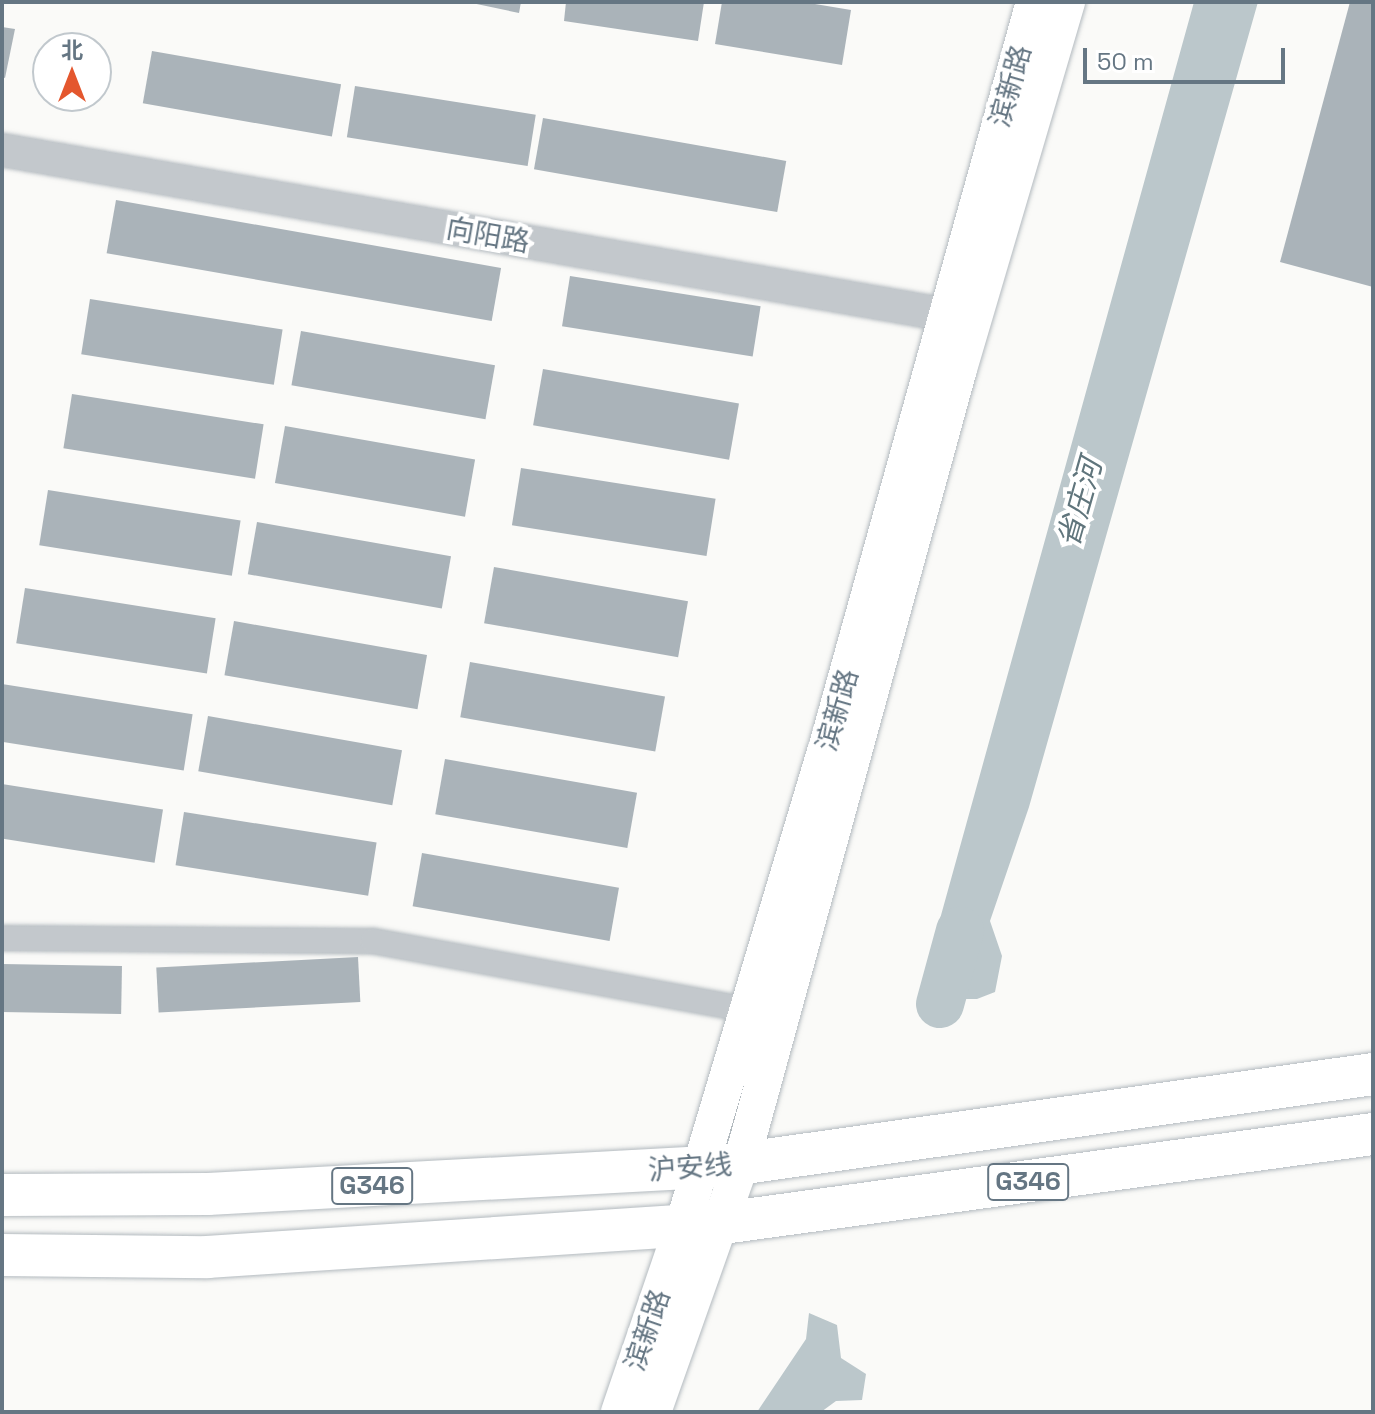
<!DOCTYPE html>
<html>
<head>
<meta charset="utf-8">
<style>
	body { margin:0 }
	#map { position:relative; width:1375px; height:1414px; overflow:hidden; background:#fafaf8; font-family:"Space Grotesk","Noto Sans SC",sans-serif }
	div>[style] { position:absolute }
	.water>* { inset:0; background:#bbc7cb }
	.river>* { height:48px; margin:-24px; padding:0 24px; transform-origin:24px; border-radius:24px; background:#bbc7cb }
	.building>* { inset:0; background:#aab3b9; transform-origin:0 0 }
	.roads { filter:drop-shadow(0 0 2px #b3babf) drop-shadow(0 0 2px #b3babf) }
	.minor>* { height:24px; margin:-12px; padding:0 12px; transform-origin:12px; border-radius:12px; background:#c3c8cc }
	.tertiary>* { height:32px; margin:-16px; padding:0 16px; transform-origin:16px; border-radius:16px; background:#c3c8cc }
	.secondary>* { height:36px; margin:-18px; padding:0 18px; transform-origin:18px; border-radius:18px; background:#fff }
	.trunk>* { height:42px; margin:-21px; padding:0 21px; transform-origin:21px; border-radius:21px; background:#fff }
	span { translate:-50% -50%; white-space:nowrap; text-align:center; line-height:1.15; -webkit-text-stroke:8px #fff; paint-order:stroke }
	.shield-label span { padding:2px 6px; background:#fff; border:2px solid; border-radius:6px; -webkit-text-stroke-width:0 }
	.shield-label { font-size:26px; color:#657683; font-weight:700 }
	.street-label { font-size:28px; color:#657683 }
	.water-label { font-size:30px; color:#60757c; font-style:italic }
	.frame { position:absolute; inset:0; border:4px solid #657683; pointer-events:none }
	.north { position:absolute; left:32px; top:32px; width:80px; height:80px; box-sizing:border-box; background:#fff; border:2px solid #c1c8cd; border-radius:50%; rotate:0deg; font-size:22px; font-weight:700; line-height:32px; text-align:center; color:#657683 }
	.north::after { content:''; display:block; margin:auto; width:28px; height:36px; background:#e4572e; clip-path:polygon(50% 0,100% 100%,50% 72%,0 100%) }
	.scale { position:absolute; left:1083px; top:48px; width:202px; height:36px; box-sizing:border-box; border:4px solid #657683; border-top:0; padding-left:10px; font-size:24px; line-height:28px; white-space:nowrap; color:#657683; -webkit-text-stroke:6px #fff; paint-order:stroke }
</style>
</head>
<body>
<div id="map">
	<div class="water">
		<i style="clip-path:polygon(1194px 2px,1258px 2px,1029px 807px,990px 921px,1002px 956px,995px 992px,977px 999px,946px 999px,925px 973px)"></i>
		<i style="clip-path:polygon(809px 1313px,837px 1325px,841px 1358px,866px 1374px,862px 1400px,836px 1401px,821px 1412px,757px 1412px,806px 1339px)"></i>
	</div>
	<div class="river">
		<i style="left:940px;top:1004px;width:76px;rotate:-74.7deg"></i>
	</div>
	<div class="building">
		<i style="clip-path:polygon(467px 2px,521px 2px,519px 13px)"></i>
		<i style="clip-path:polygon(566px 2px,704px 2px,698px 41px,564px 21px)"></i>
		<i style="clip-path:polygon(722px 2px,803px 2px,851px 10px,842px 65px,715px 44px)"></i>
		<i style="clip-path:polygon(1350px 2px,1373px 2px,1373px 287px,1280px 262px)"></i>
		<i style="clip-path:polygon(2px 27px,15px 29px,5px 78px,2px 77px)"></i>
		<i style="left:152px;top:51px;width:192px;height:53px;rotate:10deg"></i>
		<i style="left:355px;top:86px;width:183px;height:52px;rotate:9deg"></i>
		<i style="left:543px;top:118px;width:247px;height:52px;rotate:10deg"></i>
		<i style="left:116px;top:200px;width:391px;height:54px;rotate:10deg"></i>
		<i style="left:570px;top:276px;width:193px;height:51px;rotate:9deg"></i>
		<i style="left:90px;top:299px;width:195px;height:56px;rotate:9deg"></i>
		<i style="left:301px;top:331px;width:197px;height:55px;rotate:10deg"></i>
		<i style="left:543px;top:369px;width:199px;height:57px;rotate:10deg"></i>
		<i style="left:72px;top:394px;width:194px;height:55px;rotate:9deg"></i>
		<i style="left:285px;top:426px;width:193px;height:58px;rotate:10deg"></i>
		<i style="left:521px;top:468px;width:197px;height:58px;rotate:9deg"></i>
		<i style="left:48px;top:490px;width:195px;height:56px;rotate:9deg"></i>
		<i style="left:257px;top:522px;width:197px;height:53px;rotate:10deg"></i>
		<i style="left:494px;top:567px;width:197px;height:57px;rotate:10deg"></i>
		<i style="left:25px;top:588px;width:193px;height:56px;rotate:9deg"></i>
		<i style="left:234px;top:621px;width:196px;height:55px;rotate:10deg"></i>
		<i style="left:470px;top:662px;width:198px;height:56px;rotate:10deg"></i>
		<i style="left:2px;top:684px;width:193px;height:57px;rotate:9deg"></i>
		<i style="left:208px;top:716px;width:197px;height:56px;rotate:10deg"></i>
		<i style="left:445px;top:759px;width:195px;height:56px;rotate:10deg"></i>
		<i style="left:2px;top:784px;width:163px;height:54px;rotate:9deg"></i>
		<i style="left:184px;top:812px;width:195px;height:54px;rotate:9deg"></i>
		<i style="left:422px;top:853px;width:200px;height:54px;rotate:10deg"></i>
		<i style="left:358px;top:957px;width:45px;height:202px;rotate:87deg"></i>
		<i style="left:2px;top:964px;width:120px;height:48px;rotate:1deg"></i>
	</div>
	<div class="roads">
		<div class="minor">
			<i style="left:2px;top:938px;width:371px;rotate:0.5deg"></i>
			<i style="left:373px;top:941px;width:381px;rotate:10.4deg"></i>
		</div>
		<div class="tertiary">
			<i style="left:2px;top:150px;width:959px;rotate:9.9deg"></i>
			<i style="left:947px;top:315px;width:25px;rotate:26deg"></i>
		</div>
		<div class="secondary">
			<i style="left:619px;top:1412px;width:198px;rotate:-71.1deg"></i>
			<i style="left:683px;top:1225px;width:493px;rotate:-73.3deg"></i>
			<i style="left:825px;top:753px;width:780px;rotate:-74.45deg"></i>
			<i style="left:653px;top:1412px;width:263px;rotate:-70.5deg"></i>
			<i style="left:741px;top:1164px;width:824px;rotate:-74.67deg"></i>
			<i style="left:959px;top:369px;width:383px;rotate:-73.6deg"></i>
		</div>
		<div class="trunk">
			<i style="left:2px;top:1195px;width:206px;rotate:-0.3deg"></i>
			<i style="left:208px;top:1194px;width:517px;rotate:-3.11deg"></i>
			<i style="left:724px;top:1166px;width:655px;rotate:-8.07deg"></i>
			<i style="left:2px;top:1255px;width:205px;rotate:0.6deg"></i>
			<i style="left:207px;top:1257px;width:517px;rotate:-3.77deg"></i>
			<i style="left:723px;top:1223px;width:656px;rotate:-7.8deg"></i>
		</div>
	</div>
	<div class="shield-label">
		<span style="left:1028px;top:1182px">G346</span>
		<span style="left:372px;top:1186px">G346</span>
	</div>
	<div class="street-label">
		<span style="left:1010px;top:86px;rotate:-74deg">滨新路</span>
		<span style="left:488px;top:235px;rotate:10deg">向阳路</span>
		<span style="left:837px;top:710px;rotate:-74deg">滨新路</span>
		<span style="left:690px;top:1167px;rotate:-4deg">沪安线</span>
		<span style="left:647px;top:1330px;rotate:-71deg">滨新路</span>
	</div>
	<div class="water-label">
		<span style="left:1080px;top:503px;rotate:-74deg">省庄河</span>
	</div>
	<div class="frame"></div>
	<div class="north">北</div>
	<div class="scale">50 m</div>
</div>
</body>
</html>
